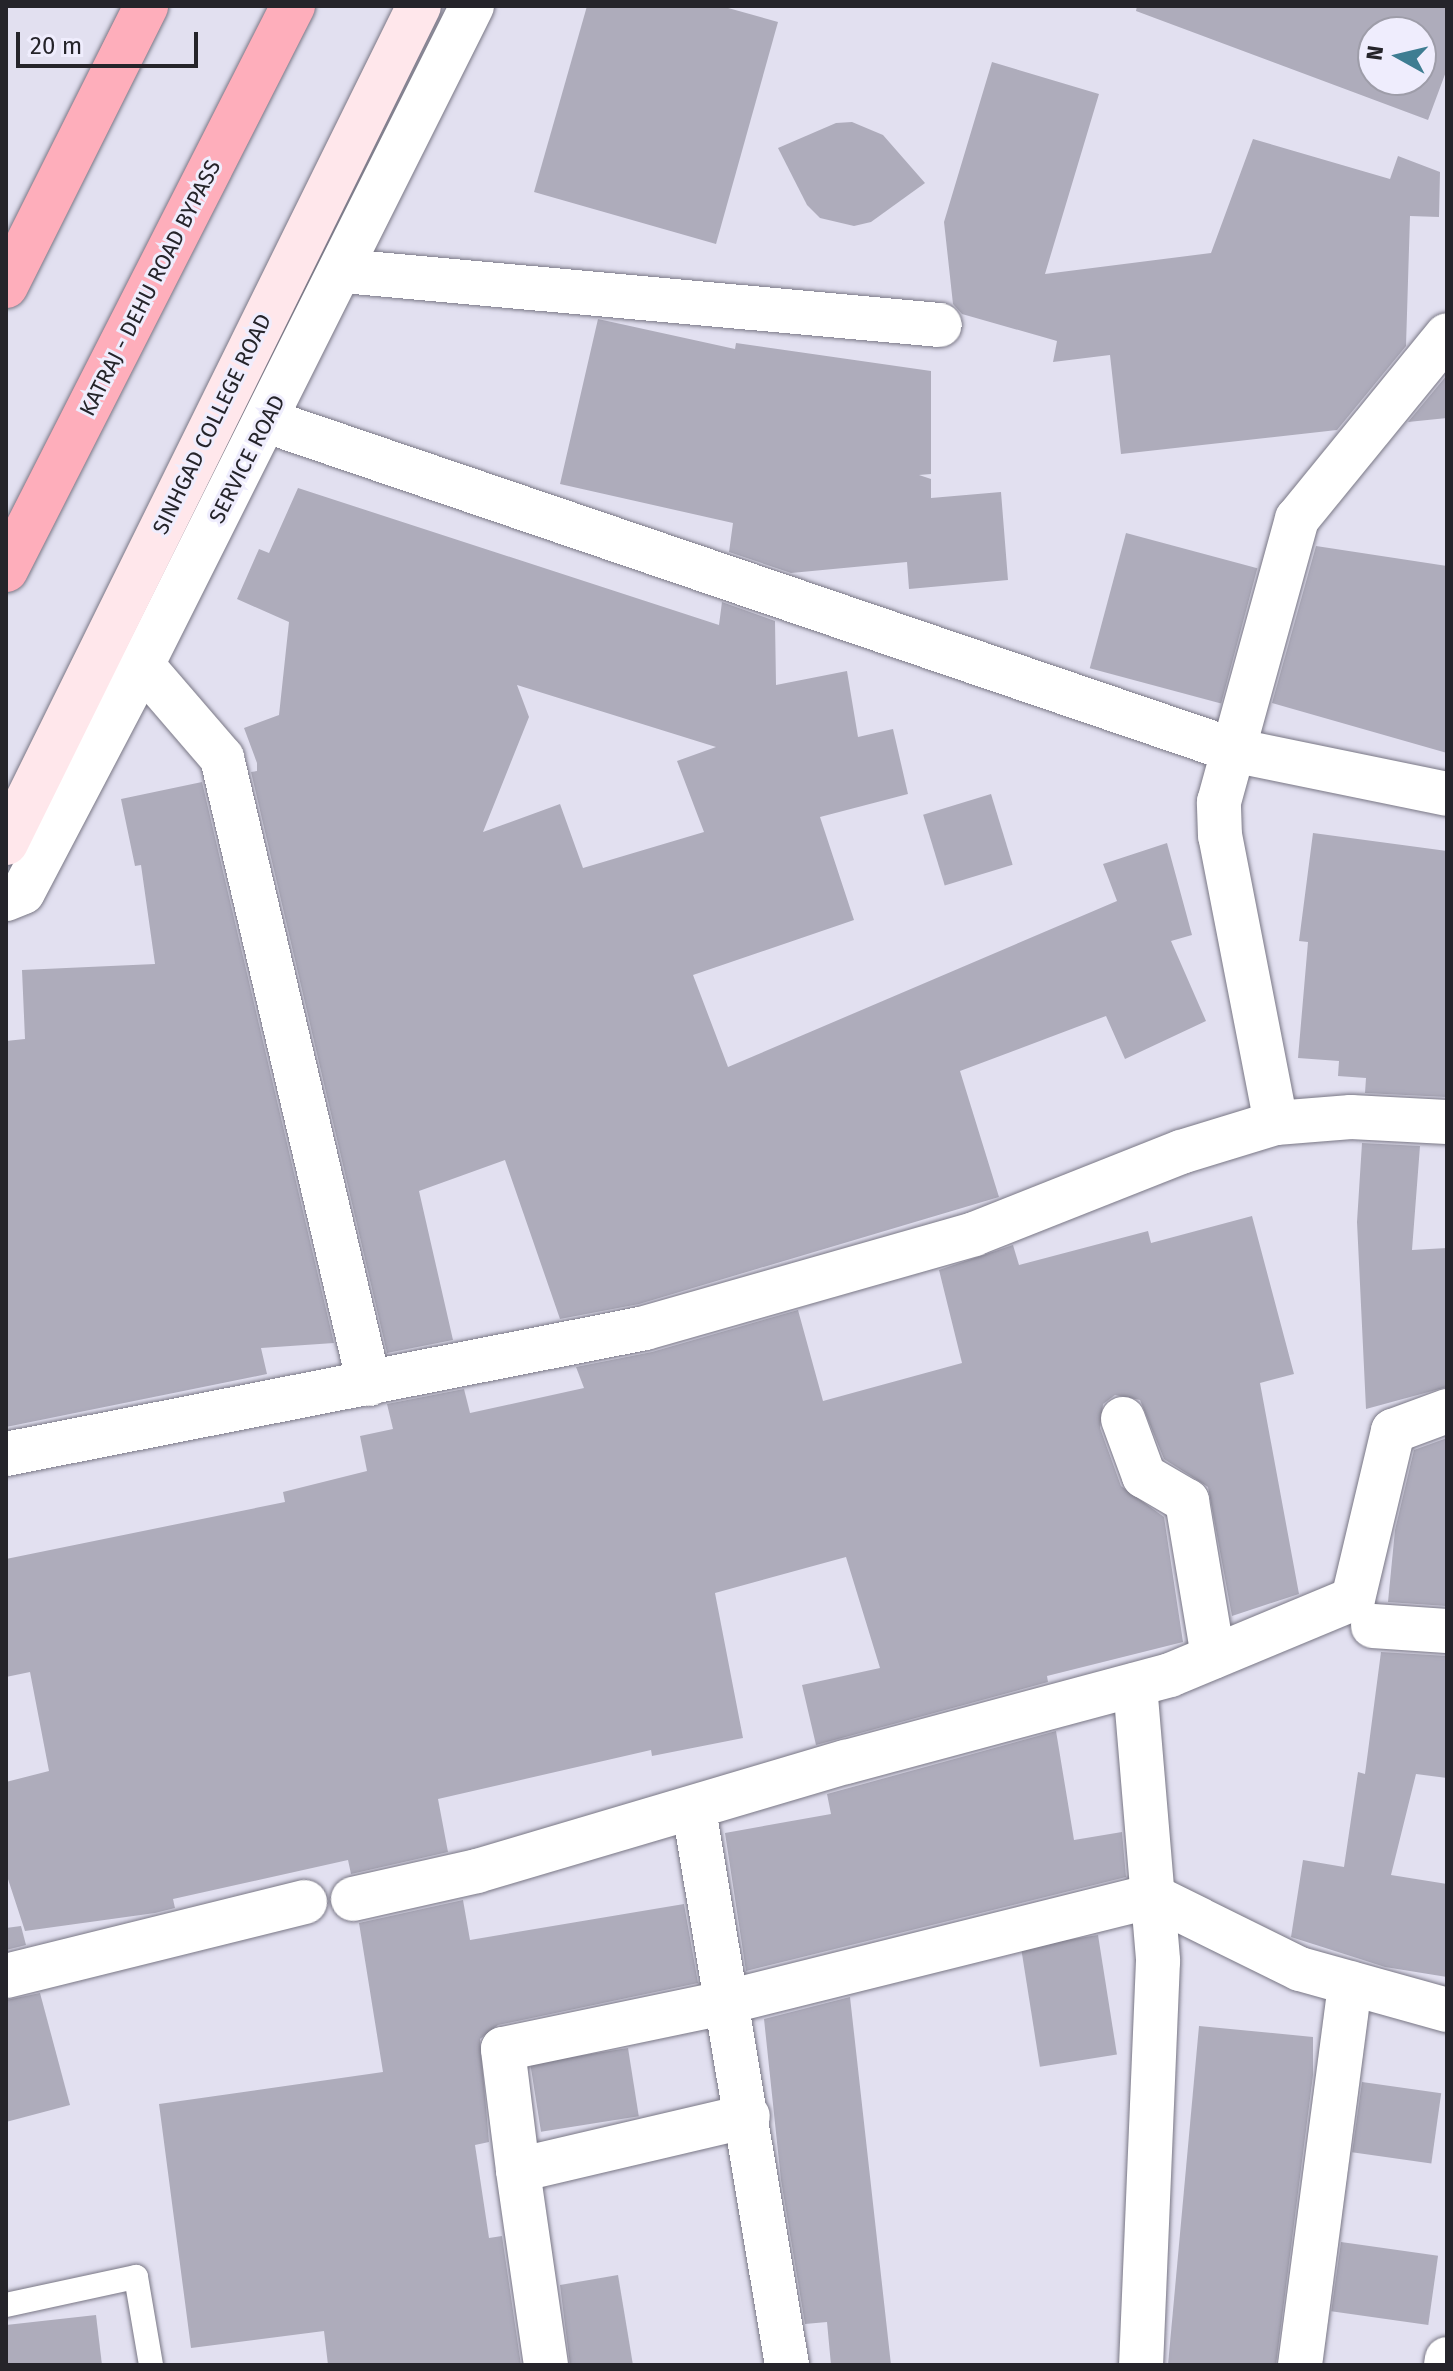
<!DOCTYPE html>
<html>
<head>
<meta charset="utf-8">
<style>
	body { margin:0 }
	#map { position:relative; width:1453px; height:2371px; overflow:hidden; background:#e2e0f0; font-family:"Fira Sans",sans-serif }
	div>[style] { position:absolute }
	.building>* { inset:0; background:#aeacbb; transform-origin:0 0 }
	.roads { filter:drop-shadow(0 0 2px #797785) drop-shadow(0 0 2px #797785) }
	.lane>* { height:24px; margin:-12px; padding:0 12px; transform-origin:12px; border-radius:12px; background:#fff }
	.street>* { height:44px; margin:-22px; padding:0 22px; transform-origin:22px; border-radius:22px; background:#fff }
	.secondary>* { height:44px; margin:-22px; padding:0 22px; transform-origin:22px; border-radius:22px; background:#ffe7eb }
	.highway>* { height:44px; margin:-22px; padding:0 22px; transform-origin:22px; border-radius:22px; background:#feaebb }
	span { translate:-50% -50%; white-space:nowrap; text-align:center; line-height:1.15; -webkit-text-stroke:6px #efedfd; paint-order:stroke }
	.street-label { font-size:22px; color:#25242a }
	.frame { position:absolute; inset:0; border:8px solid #25242a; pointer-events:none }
	.north { position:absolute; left:1357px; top:16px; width:80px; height:80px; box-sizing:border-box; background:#efedfd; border:2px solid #9e9da9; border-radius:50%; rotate:278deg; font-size:22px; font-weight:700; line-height:32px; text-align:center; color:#25242a }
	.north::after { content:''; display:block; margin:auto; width:28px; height:36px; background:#3e7d92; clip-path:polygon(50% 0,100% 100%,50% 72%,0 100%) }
	.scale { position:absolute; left:16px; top:32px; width:182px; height:36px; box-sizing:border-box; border:4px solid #25242a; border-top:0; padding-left:10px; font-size:24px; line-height:28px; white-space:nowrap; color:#25242a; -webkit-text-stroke:6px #efedfd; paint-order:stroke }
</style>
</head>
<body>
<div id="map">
	<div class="building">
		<i style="clip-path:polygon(587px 6px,721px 6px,778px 22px,716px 244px,534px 192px)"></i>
		<i style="clip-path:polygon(evenodd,1137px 6px,1447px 6px,1447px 69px,1428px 120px,1136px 11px,1137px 6px,1373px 32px,1421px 32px,1421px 80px,1373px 80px,1373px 32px)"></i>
		<i style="clip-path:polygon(992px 62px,1099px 94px,1045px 274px,1211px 253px,1253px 139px,1390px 179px,1398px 156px,1440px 172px,1439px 217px,1410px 216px,1406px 346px,1337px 430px,1121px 454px,1110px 355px,1053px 362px,1057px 341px,962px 314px,953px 304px,944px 222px)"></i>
		<i style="clip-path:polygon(852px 122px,883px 135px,925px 183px,871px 222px,854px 226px,820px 218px,807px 205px,778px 148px,836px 123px)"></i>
		<i style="clip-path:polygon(598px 319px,735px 349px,736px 343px,931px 371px,931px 474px,919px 475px,931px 479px,931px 498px,1001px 492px,1008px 580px,909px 589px,907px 562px,791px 573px,729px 552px,733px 523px,560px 484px)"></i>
		<i style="clip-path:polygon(1447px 375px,1447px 418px,1408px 422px)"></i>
		<i style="clip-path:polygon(evenodd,298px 488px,719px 625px,722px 602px,775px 621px,776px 685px,847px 671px,858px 737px,893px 729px,908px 794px,820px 817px,854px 920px,693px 975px,728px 1067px,1117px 901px,1103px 864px,1167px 843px,1192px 935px,1171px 941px,1206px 1021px,1125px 1059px,1106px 1016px,960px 1071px,999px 1197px,639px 1304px,560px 1319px,505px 1160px,419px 1191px,453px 1340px,387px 1353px,251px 772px,257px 771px,257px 763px,244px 728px,279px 715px,289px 622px,237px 599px,259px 549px,269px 553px,298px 488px,517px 685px,716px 747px,677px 761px,704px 832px,583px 868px,560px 804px,483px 832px,529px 717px,517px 685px)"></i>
		<i style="left:1126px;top:533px;width:136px;height:140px;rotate:15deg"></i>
		<i style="clip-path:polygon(1316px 546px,1447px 566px,1447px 753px,1272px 703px)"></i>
		<i style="clip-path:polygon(202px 782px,334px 1343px,261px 1348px,267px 1374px,6px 1427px,6px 1041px,25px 1039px,22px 970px,155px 964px,141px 865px,135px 866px,121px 799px)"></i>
		<i style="left:991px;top:794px;width:74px;height:71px;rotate:73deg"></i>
		<i style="clip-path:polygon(1313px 833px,1447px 851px,1447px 1097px,1365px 1093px,1366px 1078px,1338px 1076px,1339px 1061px,1298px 1058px,1308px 942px,1299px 941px)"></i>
		<i style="clip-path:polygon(1362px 1143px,1420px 1146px,1412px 1250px,1447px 1248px,1447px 1387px,1366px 1409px,1357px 1222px)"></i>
		<i style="clip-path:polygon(1252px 1216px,1294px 1374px,1260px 1383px,1299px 1594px,1232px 1616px,1208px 1487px,1164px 1459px,1140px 1400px,1115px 1395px,1103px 1404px,1100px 1428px,1121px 1486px,1164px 1517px,1183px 1642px,1047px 1676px,1048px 1682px,816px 1745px,802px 1685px,880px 1668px,846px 1557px,715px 1593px,743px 1738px,652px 1756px,651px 1750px,438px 1799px,448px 1852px,351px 1874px,348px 1860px,173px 1899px,175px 1908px,155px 1913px,25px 1931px,6px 1873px,6px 1782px,49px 1771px,30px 1672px,6px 1677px,6px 1559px,285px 1502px,283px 1492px,367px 1471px,360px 1436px,393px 1429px,387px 1404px,464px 1389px,470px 1413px,584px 1388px,576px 1367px,652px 1352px,798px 1310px,823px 1401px,962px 1363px,939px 1270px,1013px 1245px,1019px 1265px,1148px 1231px,1151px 1243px)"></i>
		<i style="clip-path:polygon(1447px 1438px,1447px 1606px,1388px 1602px,1395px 1530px,1414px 1450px)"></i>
		<i style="clip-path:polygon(1381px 1652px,1447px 1656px,1447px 1778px,1416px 1774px,1391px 1875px,1447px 1884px,1447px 1977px,1385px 1967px,1291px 1937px,1303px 1860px,1344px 1867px,1358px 1772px,1365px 1774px)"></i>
		<i style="clip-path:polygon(1056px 1731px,1074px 1840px,1122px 1832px,1126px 1877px,746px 1971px,725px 1833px,831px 1814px,827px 1794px)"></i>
		<i style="clip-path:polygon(463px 1900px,470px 1940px,684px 1904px,698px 1983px,498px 2025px,480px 2039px,489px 2142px,475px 2145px,489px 2238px,502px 2236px,521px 2365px,328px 2365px,324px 2331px,191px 2348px,159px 2104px,383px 2072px,359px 1923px)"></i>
		<i style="clip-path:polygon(21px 1926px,26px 1945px,6px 1950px,6px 1928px)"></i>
		<i style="left:1098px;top:1935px;width:121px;height:78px;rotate:81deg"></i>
		<i style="clip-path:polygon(40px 1993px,70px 2105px,6px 2122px,6px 2000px)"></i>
		<i style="clip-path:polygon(850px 1997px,891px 2365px,831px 2365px,827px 2322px,805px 2324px,781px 2180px,764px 2019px)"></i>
		<i style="clip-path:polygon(1199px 2026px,1313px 2037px,1313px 2075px,1276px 2365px,1168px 2365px)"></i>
		<i style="left:628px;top:2048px;width:69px;height:99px;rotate:81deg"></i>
		<i style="left:1362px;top:2082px;width:80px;height:71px;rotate:8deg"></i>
		<i style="left:1341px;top:2242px;width:98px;height:70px;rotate:8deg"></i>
		<i style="clip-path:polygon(618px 2275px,633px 2365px,570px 2365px,560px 2285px)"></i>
		<i style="clip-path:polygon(96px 2315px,102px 2365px,6px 2365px,6px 2325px)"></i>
	</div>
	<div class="roads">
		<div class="lane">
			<i style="left:6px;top:2305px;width:133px;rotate:-12.2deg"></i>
			<i style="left:136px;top:2277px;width:89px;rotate:80.3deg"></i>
		</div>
		<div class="street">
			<i style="left:343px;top:271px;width:599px;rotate:5.17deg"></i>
			<i style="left:267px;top:421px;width:1020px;rotate:18.81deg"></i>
			<i style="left:1233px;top:750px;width:218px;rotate:11.6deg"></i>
			<i style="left:142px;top:665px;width:123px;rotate:49.3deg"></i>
			<i style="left:222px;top:758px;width:643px;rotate:76.78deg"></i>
			<i style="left:6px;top:899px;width:18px;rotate:-22deg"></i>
			<i style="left:23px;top:892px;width:256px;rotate:-62.3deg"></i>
			<i style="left:142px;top:665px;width:737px;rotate:-63.4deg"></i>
			<i style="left:1276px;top:1123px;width:292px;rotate:-101deg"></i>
			<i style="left:1220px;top:836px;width:34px;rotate:-92deg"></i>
			<i style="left:1219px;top:802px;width:294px;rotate:-74.6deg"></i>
			<i style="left:1297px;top:519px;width:237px;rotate:-50.8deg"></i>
			<i style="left:1123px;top:1419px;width:61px;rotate:69.8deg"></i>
			<i style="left:1144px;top:1476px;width:50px;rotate:30.2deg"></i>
			<i style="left:1187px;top:1501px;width:158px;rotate:80.5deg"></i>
			<i style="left:6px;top:1454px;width:651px;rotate:-11.15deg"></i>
			<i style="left:645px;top:1328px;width:342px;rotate:-15.9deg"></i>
			<i style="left:974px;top:1234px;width:223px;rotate:-21.6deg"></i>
			<i style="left:1181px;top:1152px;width:99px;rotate:-17deg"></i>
			<i style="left:1276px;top:1123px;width:75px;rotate:-4.6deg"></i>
			<i style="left:1351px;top:1117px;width:96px;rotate:3deg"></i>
			<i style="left:1373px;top:1626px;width:74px;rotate:3.9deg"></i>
			<i style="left:1135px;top:1685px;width:277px;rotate:85.2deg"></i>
			<i style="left:1158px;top:1961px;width:404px;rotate:92.4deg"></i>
			<i style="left:694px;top:1810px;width:563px;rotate:80.49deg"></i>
			<i style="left:353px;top:1899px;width:127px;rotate:-12.7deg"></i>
			<i style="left:477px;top:1871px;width:385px;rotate:-16.5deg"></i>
			<i style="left:846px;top:1762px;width:335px;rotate:-15deg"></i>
			<i style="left:1170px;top:1675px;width:198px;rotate:-22.6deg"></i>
			<i style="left:1353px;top:1599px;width:173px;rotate:-76.6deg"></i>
			<i style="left:1393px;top:1431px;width:58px;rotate:-20.3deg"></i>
			<i style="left:6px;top:1976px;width:308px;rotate:-13.9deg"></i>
			<i style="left:518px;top:2170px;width:122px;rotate:-97.1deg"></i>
			<i style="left:503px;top:2049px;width:229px;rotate:-11.8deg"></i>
			<i style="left:727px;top:2002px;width:438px;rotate:-14deg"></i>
			<i style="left:1152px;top:1896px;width:165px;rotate:26.3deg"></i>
			<i style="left:1300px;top:1969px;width:153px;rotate:15.6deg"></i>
			<i style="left:546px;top:2365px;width:197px;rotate:-98.2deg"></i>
			<i style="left:518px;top:2170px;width:236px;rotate:-13.2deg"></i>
			<i style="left:1300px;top:2365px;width:385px;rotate:-82.5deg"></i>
			<i style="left:1446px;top:2365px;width:6px;rotate:-81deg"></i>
		</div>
		<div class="secondary">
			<i style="left:6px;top:843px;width:933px;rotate:-63.74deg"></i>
		</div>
		<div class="highway">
			<i style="left:6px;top:286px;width:313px;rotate:-63.4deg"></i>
			<i style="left:6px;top:570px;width:633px;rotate:-63.03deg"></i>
		</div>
	</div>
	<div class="street-label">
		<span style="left:150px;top:288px;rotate:-63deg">KATRAJ - DEHU ROAD BYPASS</span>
		<span style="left:212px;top:424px;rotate:-64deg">SINHGAD COLLEGE ROAD</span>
		<span style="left:247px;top:459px;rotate:-63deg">SERVICE ROAD</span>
	</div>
	<div class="frame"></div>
	<div class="north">N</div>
	<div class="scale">20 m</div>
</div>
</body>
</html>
